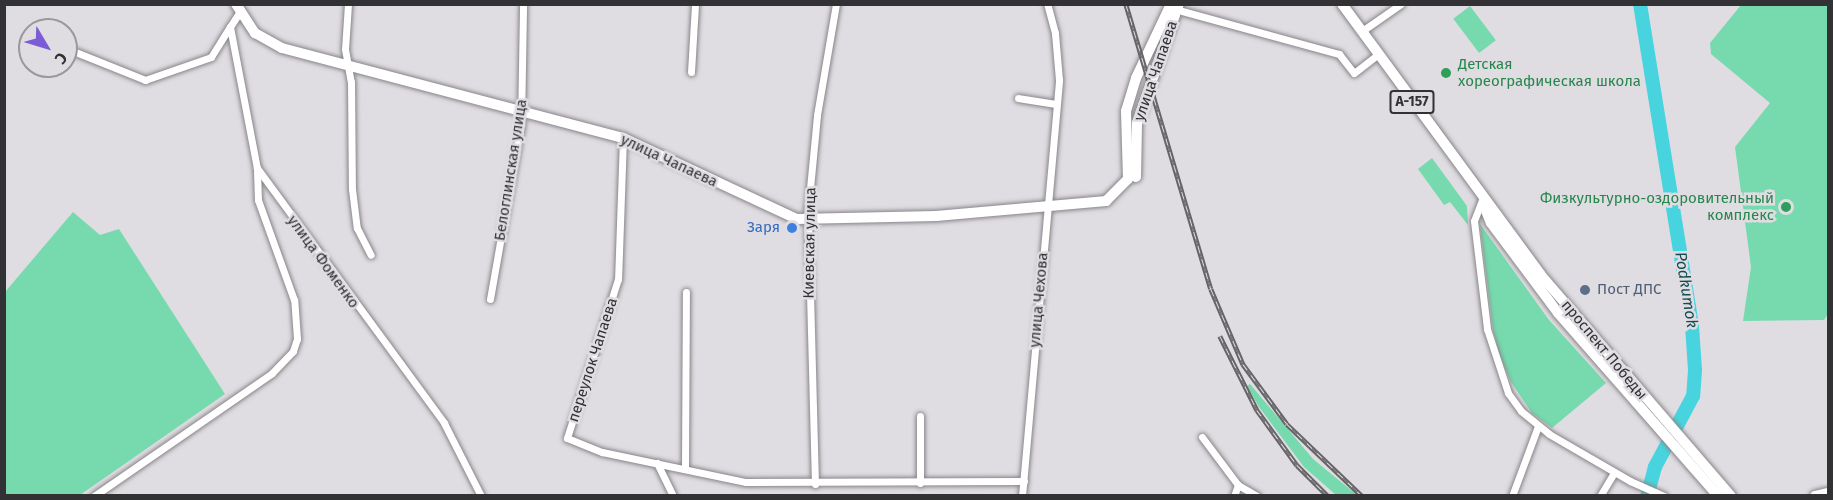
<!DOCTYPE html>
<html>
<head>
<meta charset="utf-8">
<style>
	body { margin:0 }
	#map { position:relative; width:1833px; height:500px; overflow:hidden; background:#e0dde2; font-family:"Fira Sans",sans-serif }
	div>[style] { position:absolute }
	.green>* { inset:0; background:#76daae; transform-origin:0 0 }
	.river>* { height:14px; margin:-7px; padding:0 7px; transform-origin:7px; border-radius:7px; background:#48d4de }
	.roads { filter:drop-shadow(0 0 2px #888589) drop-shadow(0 0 2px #888589) }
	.street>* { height:7px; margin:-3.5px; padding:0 3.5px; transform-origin:3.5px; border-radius:3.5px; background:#fff }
	.secondary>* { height:10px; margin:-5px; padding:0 5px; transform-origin:5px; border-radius:5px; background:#fff }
	.primary>* { height:10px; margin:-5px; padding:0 5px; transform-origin:5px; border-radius:5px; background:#fff }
	.rail>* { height:4.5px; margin-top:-2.25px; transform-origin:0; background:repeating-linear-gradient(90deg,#e0dde2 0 7px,#666467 0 14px); box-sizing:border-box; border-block:2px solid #666467 }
	.dots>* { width:16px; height:16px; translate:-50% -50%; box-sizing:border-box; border:3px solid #e0dde2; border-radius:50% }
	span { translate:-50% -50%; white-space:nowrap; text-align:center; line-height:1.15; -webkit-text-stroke:5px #e0dde2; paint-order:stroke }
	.shield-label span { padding:2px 4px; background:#e0dde2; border:2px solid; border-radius:4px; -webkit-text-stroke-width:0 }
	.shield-label { font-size:14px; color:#323133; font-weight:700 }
	.leisure-label { font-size:15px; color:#27864d }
	.left { translate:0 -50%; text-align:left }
	.right { translate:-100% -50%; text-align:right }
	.street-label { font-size:15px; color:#323133 }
	.shop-label { font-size:15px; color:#366cbe }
	.service-label { font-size:15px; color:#4e5e75 }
	.water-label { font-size:16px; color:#104c51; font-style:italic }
	.frame { position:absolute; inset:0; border:6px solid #323133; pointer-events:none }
	.north { position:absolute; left:18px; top:18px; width:60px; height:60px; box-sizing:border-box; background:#e0dde2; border:2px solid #9a989c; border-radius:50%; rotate:128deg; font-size:16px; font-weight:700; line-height:24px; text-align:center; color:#323133 }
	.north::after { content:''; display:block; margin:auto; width:21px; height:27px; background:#7b5bd6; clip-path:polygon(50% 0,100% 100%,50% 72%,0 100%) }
</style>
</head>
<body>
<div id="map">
	<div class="green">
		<i style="clip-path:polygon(1741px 5px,1828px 5px,1828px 314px,1824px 320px,1743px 321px,1751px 267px,1735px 147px,1770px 103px,1711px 54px,1710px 43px)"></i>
		<i style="left:1470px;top:6px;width:43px;height:21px;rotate:53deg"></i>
		<i style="clip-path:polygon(1432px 158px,1467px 206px,1468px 225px,1450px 202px,1444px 205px,1418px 169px)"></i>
		<i style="clip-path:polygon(73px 212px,100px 235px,119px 229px,225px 394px,80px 495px,5px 495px,5px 292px)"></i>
		<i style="clip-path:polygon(1480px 224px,1549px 320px,1606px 383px,1552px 428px,1532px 413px,1511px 382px,1500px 356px,1493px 330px)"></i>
		<i style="clip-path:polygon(1250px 384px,1313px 459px,1357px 495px,1336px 495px,1304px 467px,1259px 407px,1247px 386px)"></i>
	</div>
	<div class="river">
		<i style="left:1640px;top:4px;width:326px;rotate:80.8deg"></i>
		<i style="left:1692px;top:326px;width:44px;rotate:86.1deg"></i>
		<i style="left:1695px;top:370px;width:26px;rotate:94deg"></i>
		<i style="left:1693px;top:396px;width:81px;rotate:118.2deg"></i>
		<i style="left:1655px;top:467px;width:30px;rotate:105deg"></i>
	</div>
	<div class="roads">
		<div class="street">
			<i style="left:348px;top:4px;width:45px;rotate:93.8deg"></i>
			<i style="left:345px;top:49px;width:34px;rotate:80deg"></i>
			<i style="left:351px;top:82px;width:107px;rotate:89.5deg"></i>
			<i style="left:352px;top:189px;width:39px;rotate:83deg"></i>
			<i style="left:357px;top:228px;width:30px;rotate:63deg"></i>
			<i style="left:1182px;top:11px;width:163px;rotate:15.3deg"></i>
			<i style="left:1339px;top:54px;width:24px;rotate:52deg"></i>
			<i style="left:1354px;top:73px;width:31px;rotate:-38deg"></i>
			<i style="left:239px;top:13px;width:17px;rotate:123deg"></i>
			<i style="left:230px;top:27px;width:144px;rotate:79.2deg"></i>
			<i style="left:257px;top:168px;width:316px;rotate:53.7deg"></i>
			<i style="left:444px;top:423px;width:82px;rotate:63.1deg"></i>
			<i style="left:1362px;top:31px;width:47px;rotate:-34.7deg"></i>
			<i style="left:73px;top:51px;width:78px;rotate:21.9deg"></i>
			<i style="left:145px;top:80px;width:70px;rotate:-19.2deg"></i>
			<i style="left:211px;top:57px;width:36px;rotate:-58deg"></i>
			<i style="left:691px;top:72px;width:68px;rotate:-86.6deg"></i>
			<i style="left:1018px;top:98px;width:38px;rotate:9deg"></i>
			<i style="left:623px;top:138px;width:141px;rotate:92deg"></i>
			<i style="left:618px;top:279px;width:167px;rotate:107.8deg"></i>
			<i style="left:567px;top:438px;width:38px;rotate:22deg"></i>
			<i style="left:602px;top:452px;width:147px;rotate:11.8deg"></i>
			<i style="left:746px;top:482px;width:278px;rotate:-0.2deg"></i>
			<i style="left:1482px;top:200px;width:22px;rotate:111deg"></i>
			<i style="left:1474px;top:221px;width:109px;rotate:83.1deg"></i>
			<i style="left:1487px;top:329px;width:67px;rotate:71.8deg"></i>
			<i style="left:1508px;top:393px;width:22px;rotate:54deg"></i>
			<i style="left:1521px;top:411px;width:36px;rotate:39deg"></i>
			<i style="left:1549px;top:434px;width:94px;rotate:30.1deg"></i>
			<i style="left:1630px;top:481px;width:37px;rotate:24deg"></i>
			<i style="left:490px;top:299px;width:178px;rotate:-80deg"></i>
			<i style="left:521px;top:124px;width:120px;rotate:-89deg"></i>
			<i style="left:920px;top:416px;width:67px;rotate:90deg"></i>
			<i style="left:1202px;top:437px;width:60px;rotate:53.1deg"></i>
			<i style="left:1238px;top:485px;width:22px;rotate:30deg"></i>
			<i style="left:657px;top:463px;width:37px;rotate:64deg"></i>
			<i style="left:685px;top:469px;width:177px;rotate:-89.7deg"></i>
			<i style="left:815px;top:484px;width:275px;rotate:-91.5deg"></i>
			<i style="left:808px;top:209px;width:94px;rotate:-84.5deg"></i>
			<i style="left:817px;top:115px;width:113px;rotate:-80.3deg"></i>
			<i style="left:94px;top:496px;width:216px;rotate:-34.6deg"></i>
			<i style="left:272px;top:373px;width:30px;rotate:-46deg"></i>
			<i style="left:293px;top:351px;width:13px;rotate:-72deg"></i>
			<i style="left:297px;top:339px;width:39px;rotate:-94deg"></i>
			<i style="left:294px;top:300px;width:106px;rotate:-109.8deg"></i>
			<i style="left:258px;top:200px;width:29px;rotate:-92deg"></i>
			<i style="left:1022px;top:496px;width:418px;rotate:-84.9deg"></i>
			<i style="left:1059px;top:80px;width:47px;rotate:-94.9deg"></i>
			<i style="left:1055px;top:33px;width:30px;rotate:-105deg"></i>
			<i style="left:1234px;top:496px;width:12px;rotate:-70deg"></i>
			<i style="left:1512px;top:496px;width:75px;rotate:-69.6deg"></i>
			<i style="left:1600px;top:496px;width:27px;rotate:-59deg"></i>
		</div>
		<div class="secondary">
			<i style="left:236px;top:4px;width:35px;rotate:57deg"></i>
			<i style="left:255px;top:33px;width:31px;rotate:29deg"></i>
			<i style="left:282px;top:48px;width:353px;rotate:14.8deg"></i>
			<i style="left:623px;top:138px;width:192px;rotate:25deg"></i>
			<i style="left:797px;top:219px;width:139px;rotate:-1.2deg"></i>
			<i style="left:936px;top:216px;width:171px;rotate:-5deg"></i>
			<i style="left:1106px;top:201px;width:31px;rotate:-45deg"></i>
			<i style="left:1128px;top:179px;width:68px;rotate:-91.7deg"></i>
			<i style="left:1126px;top:111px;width:34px;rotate:-73deg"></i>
			<i style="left:1136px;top:78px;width:82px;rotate:-64.7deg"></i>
			<i style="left:1136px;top:177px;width:54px;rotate:-88.9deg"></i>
			<i style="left:1137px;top:123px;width:126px;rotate:-70.6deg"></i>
		</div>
		<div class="primary">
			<i style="left:1342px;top:4px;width:335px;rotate:53.7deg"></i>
			<i style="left:1540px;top:274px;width:293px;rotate:49.3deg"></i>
			<i style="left:1484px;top:206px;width:18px;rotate:68deg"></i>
			<i style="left:1491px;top:223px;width:112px;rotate:53.3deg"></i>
			<i style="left:1558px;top:313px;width:243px;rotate:48.8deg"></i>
			<i style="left:1815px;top:496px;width:13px;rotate:-13deg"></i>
		</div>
	</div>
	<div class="rail">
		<i style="left:1126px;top:4px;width:297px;rotate:73.4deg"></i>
		<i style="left:1211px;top:289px;width:82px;rotate:66.9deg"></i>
		<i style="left:1243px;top:364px;width:74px;rotate:53.7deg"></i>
		<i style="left:1287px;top:424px;width:104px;rotate:43.8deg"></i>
		<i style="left:1220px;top:336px;width:83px;rotate:63.4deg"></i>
		<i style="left:1257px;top:410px;width:68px;rotate:54deg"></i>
		<i style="left:1297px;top:465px;width:44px;rotate:45deg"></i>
	</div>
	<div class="dots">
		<i style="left:1446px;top:73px;background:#2e9e5b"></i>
		<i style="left:1786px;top:207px;background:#2e9e5b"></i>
		<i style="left:792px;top:228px;background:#3f7fe0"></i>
		<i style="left:1585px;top:290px;background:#5c6f8a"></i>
	</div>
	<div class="shield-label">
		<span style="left:1412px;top:102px">А-157</span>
	</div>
	<div class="leisure-label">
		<span class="left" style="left:1458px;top:73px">Детская<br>хореографическая школа</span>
		<span class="right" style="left:1774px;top:207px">Физкультурно-оздоровительный<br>комплекс</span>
	</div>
	<div class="street-label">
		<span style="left:1156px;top:71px;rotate:-71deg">улица Чапаева</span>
		<span style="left:669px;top:161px;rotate:25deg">улица Чапаева</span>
		<span style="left:511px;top:170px;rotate:-81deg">Белоглинская улица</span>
		<span style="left:810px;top:243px;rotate:-89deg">Киевская улица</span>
		<span style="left:323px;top:262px;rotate:54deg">улица Фоменко</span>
		<span style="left:1039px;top:300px;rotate:-85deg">улица Чехова</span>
		<span style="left:1604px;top:350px;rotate:50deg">проспект Победы</span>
		<span style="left:593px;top:360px;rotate:-72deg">переулок Чапаева</span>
	</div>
	<div class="shop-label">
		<span class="right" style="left:780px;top:228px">Заря</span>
	</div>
	<div class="service-label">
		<span class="left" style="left:1597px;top:290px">Пост ДПС</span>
	</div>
	<div class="water-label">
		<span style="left:1686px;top:290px;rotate:81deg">Podkumok</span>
	</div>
	<div class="frame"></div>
	<div class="north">С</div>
</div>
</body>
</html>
